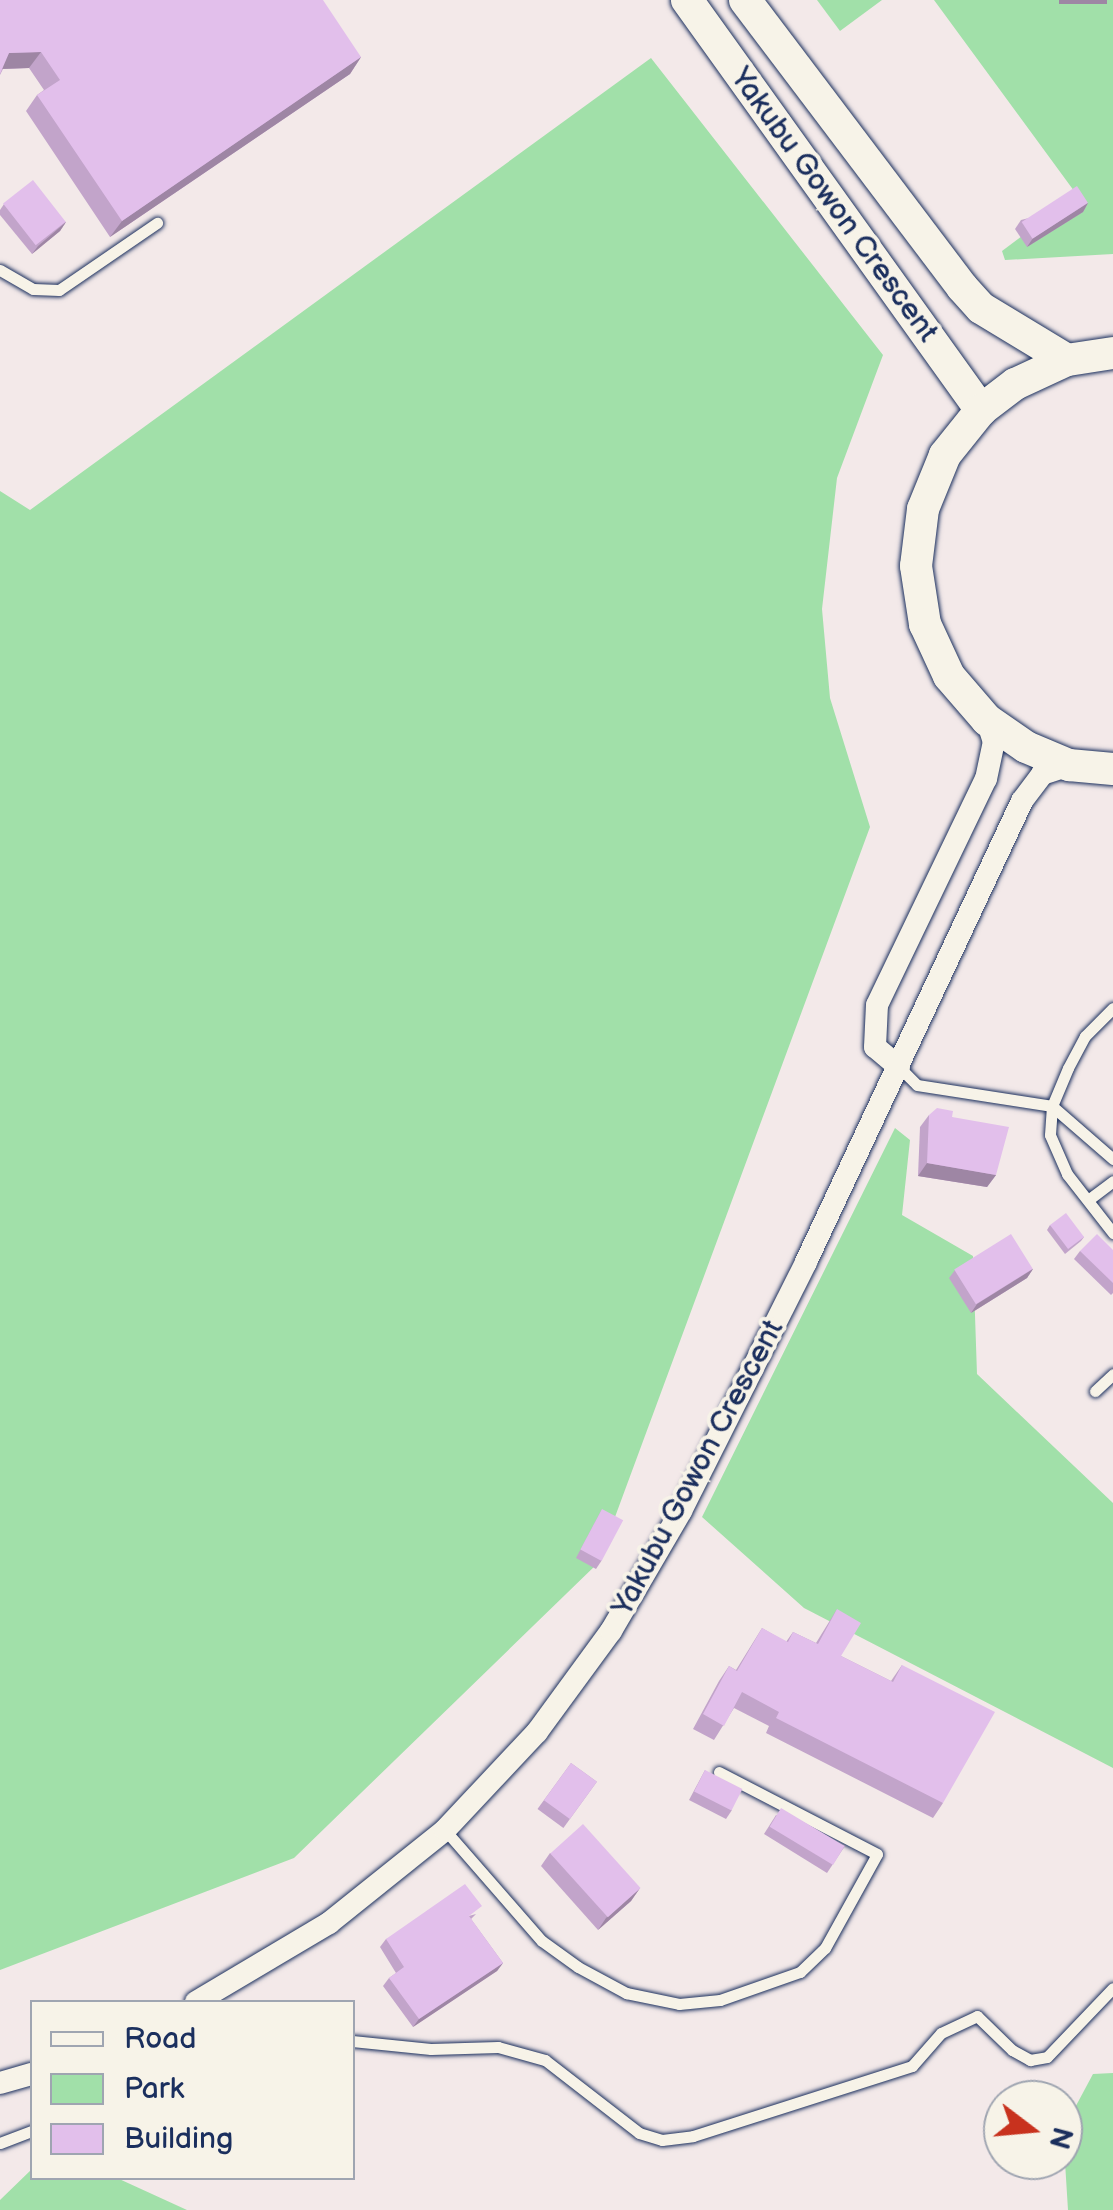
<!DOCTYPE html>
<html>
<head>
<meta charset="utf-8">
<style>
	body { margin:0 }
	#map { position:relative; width:1113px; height:2210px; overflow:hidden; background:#f3e9e9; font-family:"Balsamiq Sans",sans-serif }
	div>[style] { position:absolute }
	.green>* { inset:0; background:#a1e0a9 }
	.roads { filter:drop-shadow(0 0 2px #1b2f5e) drop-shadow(0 0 2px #1b2f5e) }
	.lane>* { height:11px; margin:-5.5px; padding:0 5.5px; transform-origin:5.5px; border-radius:5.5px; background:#f7f3e8 }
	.street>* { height:22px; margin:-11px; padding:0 11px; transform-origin:11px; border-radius:11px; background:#f7f3e8 }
	.secondary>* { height:32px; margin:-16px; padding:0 16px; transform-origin:16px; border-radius:16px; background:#f7f3e8 }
	.wall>* { inset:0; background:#c2a4ca; transform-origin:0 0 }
	.shaded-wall>* { inset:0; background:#9e86a4; transform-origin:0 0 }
	.building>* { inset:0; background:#e2bfeb; transform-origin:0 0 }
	span { translate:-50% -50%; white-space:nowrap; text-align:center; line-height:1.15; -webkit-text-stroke:8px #f7f3e8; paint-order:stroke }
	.street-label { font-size:30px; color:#1b2f5e }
	.legend { position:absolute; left:30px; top:2000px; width:325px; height:180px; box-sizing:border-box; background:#f7f3e8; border:2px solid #9fa5b1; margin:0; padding:12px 18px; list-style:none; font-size:30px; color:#1b2f5e }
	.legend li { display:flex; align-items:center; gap:20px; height:50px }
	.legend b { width:50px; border:2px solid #9fa5b1 }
	.north { position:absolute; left:983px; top:2080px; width:100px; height:100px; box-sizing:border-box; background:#f7f3e8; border:2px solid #9fa5b1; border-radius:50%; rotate:106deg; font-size:28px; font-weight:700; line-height:40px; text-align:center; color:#1b2f5e }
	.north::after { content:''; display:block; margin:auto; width:35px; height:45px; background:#c8321e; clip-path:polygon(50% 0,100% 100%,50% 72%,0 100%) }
</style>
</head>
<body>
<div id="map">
	<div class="green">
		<i style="clip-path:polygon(817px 0,882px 0,840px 31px)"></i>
		<i style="clip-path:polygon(934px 0,1113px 0,1113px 254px,1005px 260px,1002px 251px,1077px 195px)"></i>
		<i style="clip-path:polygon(651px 58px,883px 355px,837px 478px,822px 609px,830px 698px,870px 827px,598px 1563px,294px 1858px,0 1970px,0 491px,30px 510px)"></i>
		<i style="clip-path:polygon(895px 1128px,910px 1140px,902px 1215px,973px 1256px,977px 1374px,1113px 1503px,1113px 1768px,804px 1608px,702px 1517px)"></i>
		<i style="clip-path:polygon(1113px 2073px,1113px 2210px,1068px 2210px,1063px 2130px,1093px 2074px)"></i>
		<i style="clip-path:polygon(32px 2169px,32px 2178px,117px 2178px,187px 2210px,0 2210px,0 2200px)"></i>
	</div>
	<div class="roads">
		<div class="lane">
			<i style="left:0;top:270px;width:38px;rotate:30deg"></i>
			<i style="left:33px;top:289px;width:26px;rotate:2deg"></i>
			<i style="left:59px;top:290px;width:119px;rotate:-34.4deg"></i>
			<i style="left:1113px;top:1008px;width:40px;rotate:135deg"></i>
			<i style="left:1085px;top:1036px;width:36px;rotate:118deg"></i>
			<i style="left:1068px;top:1068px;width:41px;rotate:112.8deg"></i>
			<i style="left:1052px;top:1106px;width:29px;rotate:94deg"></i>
			<i style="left:1050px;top:1135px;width:43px;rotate:66.4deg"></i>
			<i style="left:1067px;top:1174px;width:75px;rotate:52.1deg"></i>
			<i style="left:899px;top:1067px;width:25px;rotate:45deg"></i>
			<i style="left:917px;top:1085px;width:137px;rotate:8.8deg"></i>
			<i style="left:1052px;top:1106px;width:81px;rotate:41deg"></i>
			<i style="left:1088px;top:1200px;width:31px;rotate:-37deg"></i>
			<i style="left:1095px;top:1391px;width:25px;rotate:-43deg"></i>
			<i style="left:445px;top:1830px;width:147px;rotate:48.9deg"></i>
			<i style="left:542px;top:1941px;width:44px;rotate:35.8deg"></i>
			<i style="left:578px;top:1967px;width:55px;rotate:28.4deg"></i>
			<i style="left:626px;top:1993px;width:54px;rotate:11.7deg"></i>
			<i style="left:679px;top:2004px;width:41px;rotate:-5.6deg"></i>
			<i style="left:720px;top:2000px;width:85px;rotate:-19.3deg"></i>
			<i style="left:800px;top:1972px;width:35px;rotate:-44deg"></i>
			<i style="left:825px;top:1948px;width:107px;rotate:-61deg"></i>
			<i style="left:877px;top:1854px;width:178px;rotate:-152.6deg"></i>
			<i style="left:352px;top:2041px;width:79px;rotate:5.8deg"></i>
			<i style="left:431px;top:2049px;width:67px;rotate:-1.7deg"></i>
			<i style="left:498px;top:2047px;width:49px;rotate:15.5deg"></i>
			<i style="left:545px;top:2060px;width:119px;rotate:37.8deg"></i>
			<i style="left:639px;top:2133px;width:24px;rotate:17deg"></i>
			<i style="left:662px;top:2140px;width:31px;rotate:-7deg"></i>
			<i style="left:693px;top:2136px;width:230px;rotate:-17.7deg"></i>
			<i style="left:912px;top:2066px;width:44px;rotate:-48.7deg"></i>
			<i style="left:941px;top:2033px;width:40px;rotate:-25deg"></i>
			<i style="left:977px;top:2016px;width:49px;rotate:44.2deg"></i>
			<i style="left:1012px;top:2050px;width:21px;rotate:29deg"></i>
			<i style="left:1030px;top:2060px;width:17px;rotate:-10deg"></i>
			<i style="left:1047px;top:2057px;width:95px;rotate:-46.3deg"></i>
			<i style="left:0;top:2143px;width:34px;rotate:-21deg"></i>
		</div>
		<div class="street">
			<i style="left:899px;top:1067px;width:31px;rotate:-140deg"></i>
			<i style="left:875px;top:1047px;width:42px;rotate:-87.3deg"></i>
			<i style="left:877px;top:1005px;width:251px;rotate:-64.3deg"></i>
			<i style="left:986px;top:779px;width:38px;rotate:-78deg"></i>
			<i style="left:994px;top:742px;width:23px;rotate:-108deg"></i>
			<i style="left:196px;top:2002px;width:155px;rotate:-30.7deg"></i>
			<i style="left:329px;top:1923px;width:149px;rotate:-38.7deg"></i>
			<i style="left:445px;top:1830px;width:134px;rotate:-46.8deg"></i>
			<i style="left:537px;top:1732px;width:125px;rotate:-53.8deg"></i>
			<i style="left:611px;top:1631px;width:139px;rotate:-59.7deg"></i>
			<i style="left:681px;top:1511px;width:279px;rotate:-63.3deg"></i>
			<i style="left:806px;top:1262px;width:509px;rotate:-64.89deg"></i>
			<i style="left:1022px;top:801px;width:34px;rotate:-53deg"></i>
			<i style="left:1042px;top:774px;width:28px;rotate:-18deg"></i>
			<i style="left:0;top:2083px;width:33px;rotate:-16deg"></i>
		</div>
		<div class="secondary">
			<i style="left:687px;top:0;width:505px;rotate:54.36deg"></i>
			<i style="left:745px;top:0;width:360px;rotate:52.9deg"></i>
			<i style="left:962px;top:287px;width:28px;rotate:48deg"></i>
			<i style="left:981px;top:308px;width:100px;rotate:31.2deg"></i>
			<i style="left:1113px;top:353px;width:47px;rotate:171.3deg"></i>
			<i style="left:1067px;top:360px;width:57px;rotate:155.2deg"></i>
			<i style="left:1015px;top:384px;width:43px;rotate:142.6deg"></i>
			<i style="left:981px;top:410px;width:58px;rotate:128.7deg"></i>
			<i style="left:945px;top:455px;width:58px;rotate:112.2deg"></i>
			<i style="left:923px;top:509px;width:57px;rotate:97deg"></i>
			<i style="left:916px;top:566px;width:59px;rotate:81.2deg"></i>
			<i style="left:925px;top:624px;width:57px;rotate:65.2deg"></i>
			<i style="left:949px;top:676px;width:58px;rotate:49.2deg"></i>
			<i style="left:987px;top:720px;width:47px;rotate:34.7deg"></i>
			<i style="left:1026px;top:747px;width:47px;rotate:22.7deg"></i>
			<i style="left:1069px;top:765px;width:44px;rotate:5.2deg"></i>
		</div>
	</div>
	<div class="wall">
		<i style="clip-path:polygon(0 0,361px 57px,350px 74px,110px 237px,26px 111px,37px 95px,44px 90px,29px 68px,3px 69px,0 75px)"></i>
		<i style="clip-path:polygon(1088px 203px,1083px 212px,1027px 247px,1015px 229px,1021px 220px)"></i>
		<i style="clip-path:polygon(4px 204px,66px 222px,60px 231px,32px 254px,0 215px,0 210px)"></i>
		<i style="clip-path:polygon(929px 1115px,952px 1117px,996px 1175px,987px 1187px,918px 1176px,920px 1127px)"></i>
		<i style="clip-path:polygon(1050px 1225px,1084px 1237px,1081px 1241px,1065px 1254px,1047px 1230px)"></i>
		<i style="clip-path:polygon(1113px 1250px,1113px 1293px,1111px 1295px,1074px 1259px,1080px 1251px)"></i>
		<i style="clip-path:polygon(1033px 1269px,1027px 1278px,971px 1313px,949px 1278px,955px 1270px)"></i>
		<i style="clip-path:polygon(602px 1509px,602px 1560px,596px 1569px,576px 1558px)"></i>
		<i style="clip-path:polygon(837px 1609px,841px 1656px,891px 1681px,902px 1665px,943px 1803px,933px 1818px,766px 1733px,769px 1726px,734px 1708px,714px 1740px,693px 1729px,719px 1681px,729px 1666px,736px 1670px,762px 1628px,786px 1642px,793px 1632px,816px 1643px)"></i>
		<i style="left:571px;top:1763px;width:32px;height:57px;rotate:36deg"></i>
		<i style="clip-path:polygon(705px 1770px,732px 1810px,726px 1819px,689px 1800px)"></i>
		<i style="clip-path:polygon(776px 1815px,845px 1846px,827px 1873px,764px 1834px)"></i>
		<i style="clip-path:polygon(550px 1853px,640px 1888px,631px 1901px,598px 1930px,541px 1866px)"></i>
		<i style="clip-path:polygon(476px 1914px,471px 1919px,503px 1963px,497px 1971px,413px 2027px,383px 1986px,389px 1978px,396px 1973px,380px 1947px,386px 1939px)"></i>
	</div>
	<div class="shaded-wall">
		<i style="left:1059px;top:0;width:48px;height:4px"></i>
		<i style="clip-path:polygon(41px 52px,29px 68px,0 69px,9px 53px)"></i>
		<i style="clip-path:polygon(361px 57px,350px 74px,110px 237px,122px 221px)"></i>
		<i style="clip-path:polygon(1088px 203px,1083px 212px,1027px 247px,1033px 238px)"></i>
		<i style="clip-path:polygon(66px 222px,60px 231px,32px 254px,38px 246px)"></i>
		<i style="clip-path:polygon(927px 1163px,996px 1175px,987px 1187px,918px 1176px)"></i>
		<i style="clip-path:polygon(1033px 1269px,1027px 1278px,971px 1313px,977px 1304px)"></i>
		<i style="clip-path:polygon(640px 1888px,631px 1901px,598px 1930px,606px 1918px)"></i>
		<i style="clip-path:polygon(503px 1963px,497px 1971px,413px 2027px,419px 2019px)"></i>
	</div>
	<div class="building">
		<i style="clip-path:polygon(0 0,323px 0,361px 57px,122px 221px,37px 95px,60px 80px,41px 52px,9px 53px,0 74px)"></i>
		<i style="left:33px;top:180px;width:53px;height:38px;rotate:52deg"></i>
		<i style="left:1077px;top:186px;width:20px;height:66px;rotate:57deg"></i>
		<i style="clip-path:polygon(937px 1108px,953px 1111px,952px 1117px,1009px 1127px,996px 1175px,927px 1163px,929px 1115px)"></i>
		<i style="left:1066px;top:1213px;width:30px;height:20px;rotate:53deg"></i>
		<i style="left:1011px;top:1234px;width:41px;height:67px;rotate:58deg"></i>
		<i style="clip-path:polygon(1097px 1234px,1113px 1250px,1113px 1283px,1080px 1251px)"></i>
		<i style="left:602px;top:1509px;width:24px;height:46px;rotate:28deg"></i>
		<i style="clip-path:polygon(837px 1609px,861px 1623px,841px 1656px,893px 1682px,902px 1665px,995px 1712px,943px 1803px,776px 1718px,779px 1712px,742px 1692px,724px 1726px,703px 1714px,729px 1666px,737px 1671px,762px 1628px,788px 1642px,793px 1632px,818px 1644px)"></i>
		<i style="left:571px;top:1763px;width:32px;height:46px;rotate:36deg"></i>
		<i style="left:705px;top:1770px;width:42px;height:24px;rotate:27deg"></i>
		<i style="left:781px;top:1808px;width:74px;height:22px;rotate:31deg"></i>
		<i style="left:583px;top:1824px;width:86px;height:44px;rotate:48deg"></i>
		<i style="clip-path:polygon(465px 1884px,482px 1906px,469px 1916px,503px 1963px,419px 2019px,389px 1978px,404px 1967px,386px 1939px)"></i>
	</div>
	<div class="street-label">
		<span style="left:834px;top:205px;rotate:54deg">Yakubu Gowon Crescent</span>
		<span style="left:698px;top:1468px;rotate:-62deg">Yakubu Gowon Crescent</span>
	</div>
	<ul class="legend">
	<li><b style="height:12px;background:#f7f3e8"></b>Road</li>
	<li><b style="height:28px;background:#a1e0a9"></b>Park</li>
	<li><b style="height:28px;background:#e2bfeb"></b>Building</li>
	</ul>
	<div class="north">N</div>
</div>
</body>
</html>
